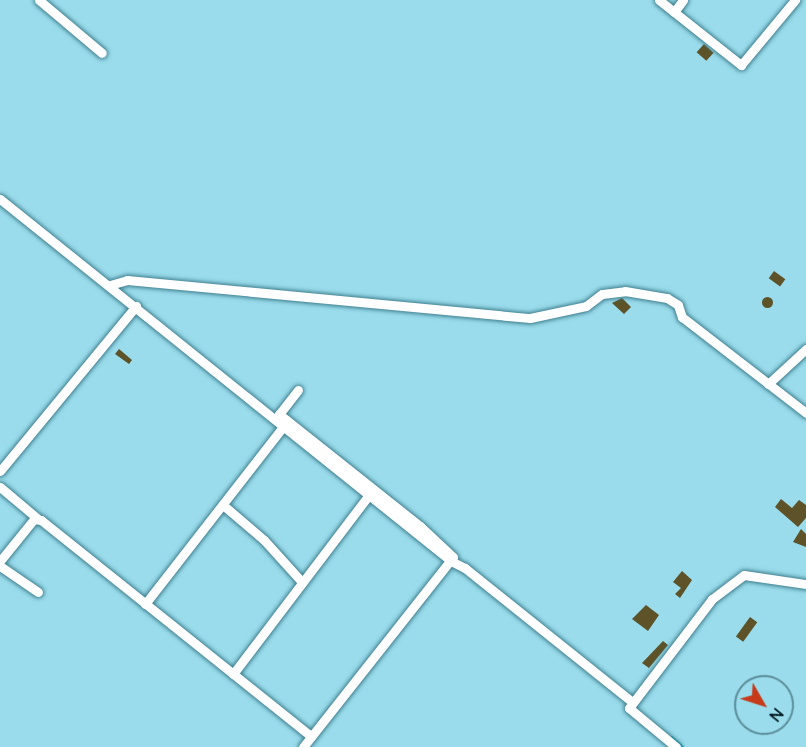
<!DOCTYPE html>
<html>
<head>
<meta charset="utf-8">
<style>
	body { margin:0 }
	#map { position:relative; width:806px; height:747px; overflow:hidden; background:#9adcec; font-family:Quicksand,sans-serif }
	div>[style] { position:absolute }
	.stream>* { height:2px; margin:-1px; padding:0 1px; transform-origin:1px; border-radius:1px; background:#05b2ce }
	.building>* { inset:0; background:#5d5228; transform-origin:0 0 }
	.round { border-radius:50% }
	.roads { filter:drop-shadow(0 0 2px #40808f) drop-shadow(0 0 2px #40808f) }
	.minor>* { height:9px; margin:-4.5px; padding:0 4.5px; transform-origin:4.5px; border-radius:4.5px; background:#fff }
	span { translate:-50% -50%; white-space:nowrap; text-align:center; line-height:1.15; -webkit-text-stroke:6px #9adcec; paint-order:stroke }
	.north { position:absolute; left:734px; top:675px; width:60px; height:60px; box-sizing:border-box; background:#9adcec; border:2px solid #5c8e9a; border-radius:50%; rotate:129deg; font-size:16px; font-weight:700; line-height:24px; text-align:center; color:#00181e }
	.north::after { content:''; display:block; margin:auto; width:21px; height:27px; background:#c63c1a; clip-path:polygon(50% 0,100% 100%,50% 72%,0 100%) }
</style>
</head>
<body>
<div id="map">
	<div class="stream">
		<i style="left:672px;top:737px;width:15px;rotate:42deg"></i>
	</div>
	<div class="building">
		<i style="left:704px;top:44px;width:13px;height:11px;rotate:42deg"></i>
		<i style="left:774px;top:271px;width:14px;height:9px;rotate:36deg"></i>
		<i class="round" style="left:761.5px;top:296.5px;width:11px;height:11px"></i>
		<i style="clip-path:polygon(622px 298px,631px 307px,624px 314px,612px 303px)"></i>
		<i style="clip-path:polygon(119px 349px,132px 360px,129px 364px,115px 354px)"></i>
		<i style="clip-path:polygon(781px 499px,792px 508px,799px 500px,806px 505px,806px 518px,798px 527px,775px 507px)"></i>
		<i style="clip-path:polygon(801px 529px,806px 534px,806px 547px,793px 542px)"></i>
		<i style="clip-path:polygon(682px 571px,692px 580px,680px 598px,675px 594px,681px 588px,673px 582px)"></i>
		<i style="clip-path:polygon(646px 605px,659px 615px,648px 631px,632px 619px)"></i>
		<i style="left:750px;top:617px;width:9px;height:24px;rotate:36deg"></i>
		<i style="clip-path:polygon(663px 641px,668px 645px,649px 668px,642px 663px)"></i>
	</div>
	<div class="roads">
		<div class="minor">
			<i style="left:39px;top:0;width:82px;rotate:40.1deg"></i>
			<i style="left:659px;top:0;width:105px;rotate:38.4deg"></i>
			<i style="left:741px;top:65px;width:85px;rotate:-50.3deg"></i>
			<i style="left:674px;top:12px;width:15px;rotate:-53deg"></i>
			<i style="left:0;top:199px;width:578px;rotate:38.75deg"></i>
			<i style="left:451px;top:561px;width:16px;rotate:27deg"></i>
			<i style="left:465px;top:568px;width:213px;rotate:38.7deg"></i>
			<i style="left:110px;top:285px;width:18px;rotate:-16deg"></i>
			<i style="left:127px;top:280px;width:405px;rotate:5.4deg"></i>
			<i style="left:530px;top:318px;width:57px;rotate:-12.1deg"></i>
			<i style="left:586px;top:306px;width:20px;rotate:-37deg"></i>
			<i style="left:602px;top:294px;width:23px;rotate:-7deg"></i>
			<i style="left:625px;top:291px;width:43px;rotate:9.5deg"></i>
			<i style="left:667px;top:298px;width:13px;rotate:32deg"></i>
			<i style="left:678px;top:305px;width:13px;rotate:72deg"></i>
			<i style="left:682px;top:317px;width:157px;rotate:37.7deg"></i>
			<i style="left:768px;top:384px;width:52px;rotate:-42.6deg"></i>
			<i style="left:298px;top:390px;width:31px;rotate:128deg"></i>
			<i style="left:279px;top:414px;width:180px;rotate:38.5deg"></i>
			<i style="left:420px;top:526px;width:45px;rotate:43.2deg"></i>
			<i style="left:453px;top:557px;width:242px;rotate:128.3deg"></i>
			<i style="left:0;top:471px;width:214px;rotate:-50.5deg"></i>
			<i style="left:0;top:487px;width:48px;rotate:40deg"></i>
			<i style="left:223px;top:505px;width:54px;rotate:40.5deg"></i>
			<i style="left:264px;top:540px;width:57px;rotate:47.9deg"></i>
			<i style="left:0;top:561px;width:54px;rotate:-51deg"></i>
			<i style="left:34px;top:519px;width:7px;rotate:8deg"></i>
			<i style="left:41px;top:520px;width:346px;rotate:38.7deg"></i>
			<i style="left:0;top:566px;width:46px;rotate:34.4deg"></i>
			<i style="left:145px;top:604px;width:224px;rotate:-52.1deg"></i>
			<i style="left:233px;top:674px;width:225px;rotate:-52.8deg"></i>
			<i style="left:676px;top:747px;width:61px;rotate:-140.3deg"></i>
			<i style="left:629px;top:708px;width:137px;rotate:-52.7deg"></i>
			<i style="left:712px;top:599px;width:40px;rotate:-37deg"></i>
			<i style="left:744px;top:575px;width:63px;rotate:8.3deg"></i>
		</div>
	</div>
	<div class="north">N</div>
</div>
</body>
</html>
